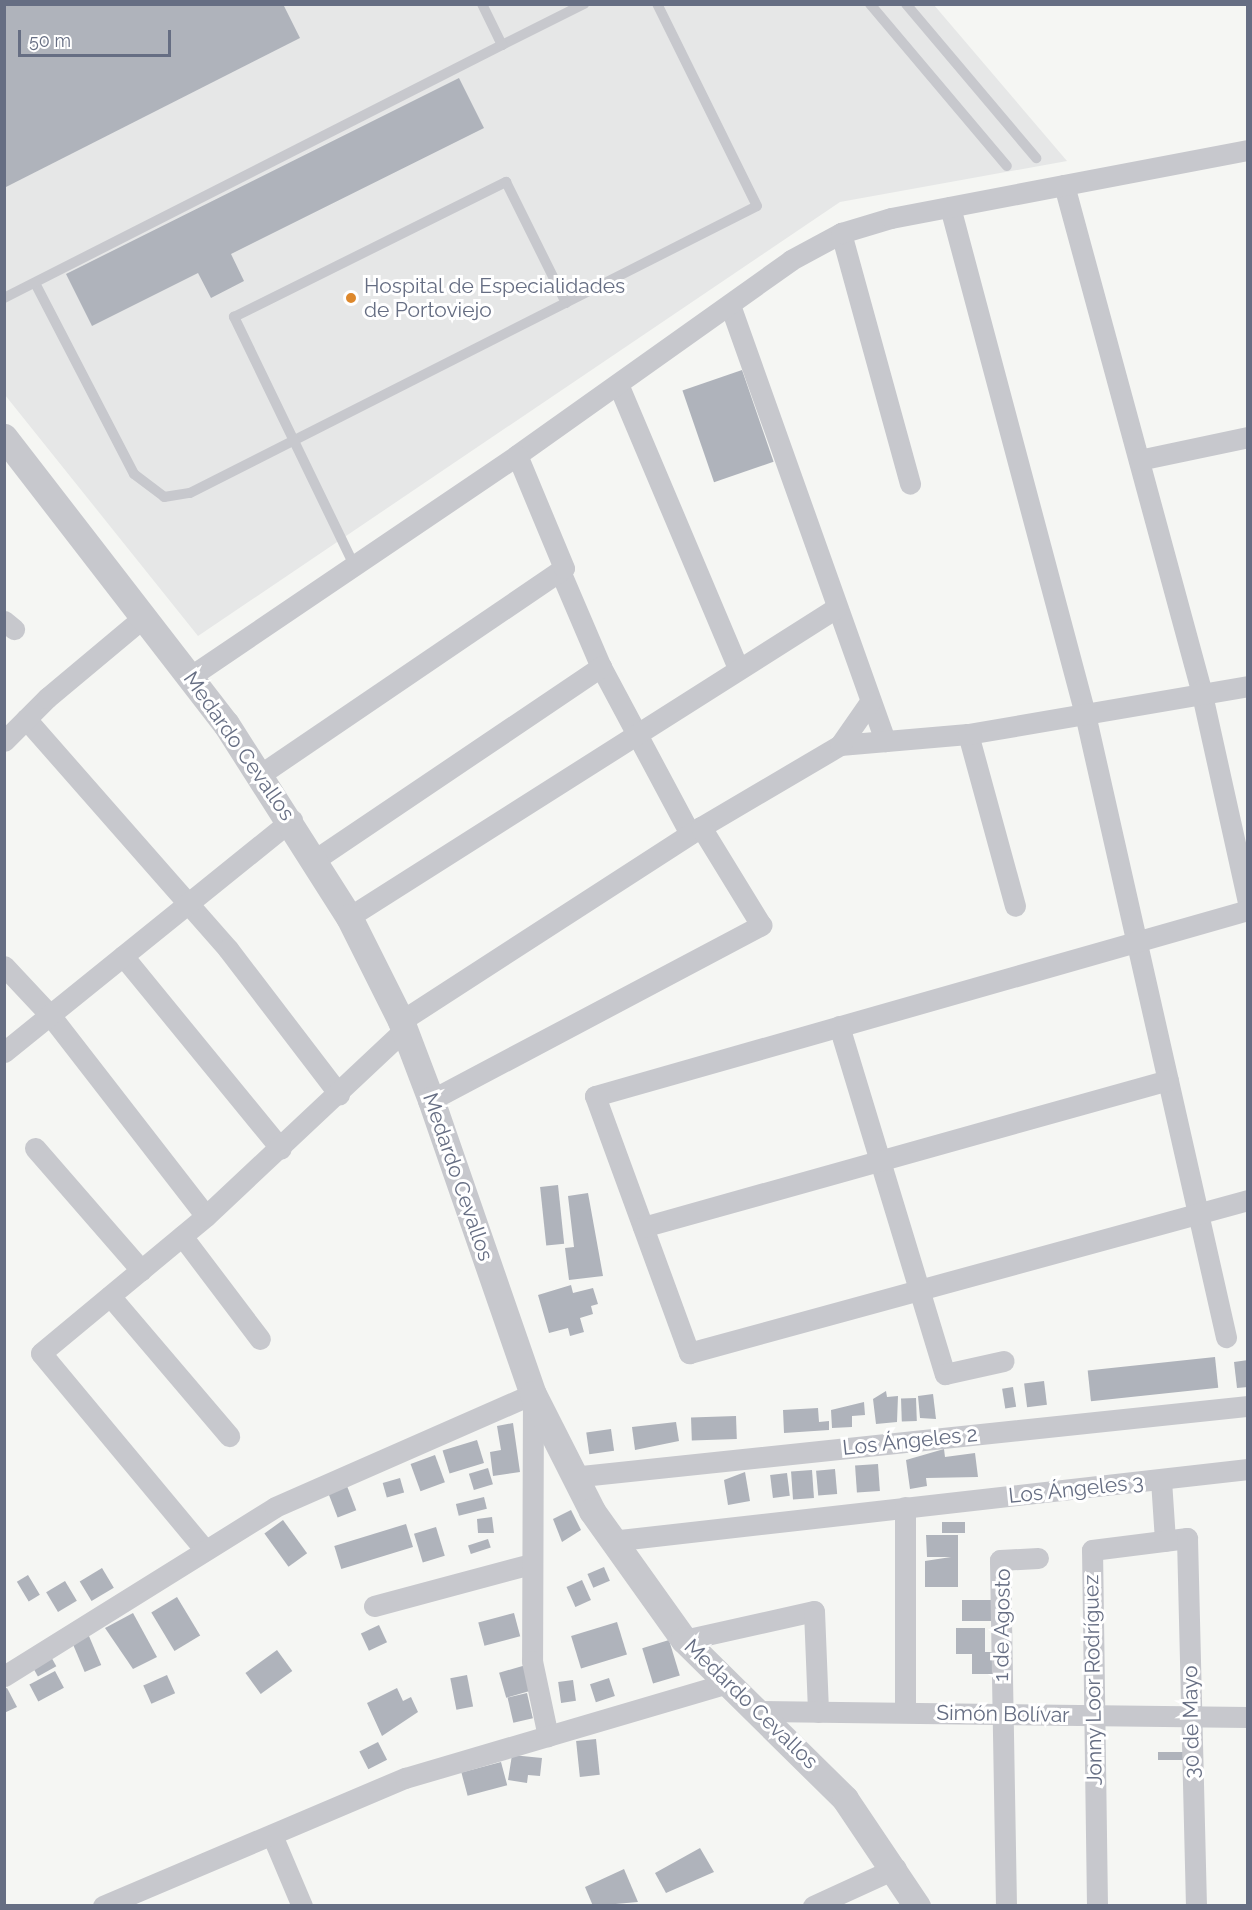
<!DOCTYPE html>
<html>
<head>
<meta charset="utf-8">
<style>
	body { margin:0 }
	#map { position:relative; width:1252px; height:1910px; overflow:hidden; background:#f5f6f3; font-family:Raleway,sans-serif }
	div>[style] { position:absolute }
	.built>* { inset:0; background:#e6e7e7 }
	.building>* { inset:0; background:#afb3bb; transform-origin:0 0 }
	.service>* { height:10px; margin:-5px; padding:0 5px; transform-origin:5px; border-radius:5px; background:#c7c8cd }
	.minor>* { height:21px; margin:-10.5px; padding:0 10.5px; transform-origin:10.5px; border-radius:10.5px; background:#c7c8cd }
	.tertiary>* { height:27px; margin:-13.5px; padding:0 13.5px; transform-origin:13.5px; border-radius:13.5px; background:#c7c8cd }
	.dots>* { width:16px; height:16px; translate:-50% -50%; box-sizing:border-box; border:3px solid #fff; border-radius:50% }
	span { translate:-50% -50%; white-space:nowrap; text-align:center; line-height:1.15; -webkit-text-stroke:6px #fff; paint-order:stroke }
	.poi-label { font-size:21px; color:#666e83 }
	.left { translate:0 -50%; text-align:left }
	.street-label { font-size:21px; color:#666e83 }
	.frame { position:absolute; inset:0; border:6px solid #666e83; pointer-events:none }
	.scale { position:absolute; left:18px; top:30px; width:153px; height:27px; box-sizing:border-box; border:3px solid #666e83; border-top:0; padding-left:8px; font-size:18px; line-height:21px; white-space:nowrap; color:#666e83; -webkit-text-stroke:4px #fff; paint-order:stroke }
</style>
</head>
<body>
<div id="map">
	<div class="built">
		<i style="clip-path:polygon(4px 5px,934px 5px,1067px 161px,840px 202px,198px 636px,5px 395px)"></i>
	</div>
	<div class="building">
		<i style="clip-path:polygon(4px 4px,283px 4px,300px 38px,4px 188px)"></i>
		<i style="clip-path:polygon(459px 78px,484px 128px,231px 254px,244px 281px,211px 298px,198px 273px,92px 326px,66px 274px)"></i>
		<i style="left:742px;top:370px;width:97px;height:63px;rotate:71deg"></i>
		<i style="left:558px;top:1185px;width:59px;height:18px;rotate:84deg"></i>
		<i style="clip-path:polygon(588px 1193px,603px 1276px,569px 1280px,565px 1248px,574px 1247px,568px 1196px)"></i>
		<i style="clip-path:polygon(571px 1285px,573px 1293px,593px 1288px,598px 1304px,591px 1306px,593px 1314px,580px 1318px,584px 1332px,570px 1336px,568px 1328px,549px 1333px,538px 1295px)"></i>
		<i style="left:1215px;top:1357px;width:31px;height:128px;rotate:84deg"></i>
		<i style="clip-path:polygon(1248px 1360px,1248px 1387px,1237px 1388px,1234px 1362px)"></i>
		<i style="left:1044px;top:1381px;width:24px;height:20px;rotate:83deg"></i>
		<i style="left:1013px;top:1387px;width:20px;height:11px;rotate:81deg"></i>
		<i style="clip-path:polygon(886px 1391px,887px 1397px,898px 1396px,897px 1422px,876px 1424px,873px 1399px)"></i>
		<i style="clip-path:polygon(933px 1394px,936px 1419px,920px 1418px,918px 1396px)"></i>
		<i style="left:916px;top:1398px;width:23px;height:15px;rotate:88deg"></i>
		<i style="clip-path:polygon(864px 1402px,865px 1415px,852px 1416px,852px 1427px,832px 1428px,831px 1410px)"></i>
		<i style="clip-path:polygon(818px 1408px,819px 1422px,829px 1421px,829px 1430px,784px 1433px,783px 1410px)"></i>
		<i style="left:736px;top:1416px;width:23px;height:45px;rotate:88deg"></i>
		<i style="clip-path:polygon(676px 1422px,679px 1441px,635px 1450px,632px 1427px)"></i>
		<i style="clip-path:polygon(513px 1423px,520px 1472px,493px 1476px,490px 1452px,501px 1450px,497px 1426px)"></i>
		<i style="left:611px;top:1429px;width:22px;height:25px;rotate:82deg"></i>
		<i style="left:477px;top:1440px;width:24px;height:36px;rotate:73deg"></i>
		<i style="clip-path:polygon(944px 1449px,945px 1457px,975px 1453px,978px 1477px,926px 1478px,927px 1486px,910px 1489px,906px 1460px)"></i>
		<i style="left:435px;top:1455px;width:29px;height:26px;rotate:70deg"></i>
		<i style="left:878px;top:1464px;width:27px;height:23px;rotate:86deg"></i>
		<i style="left:488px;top:1468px;width:17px;height:20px;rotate:73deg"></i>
		<i style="left:835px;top:1469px;width:25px;height:19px;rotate:85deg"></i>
		<i style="left:812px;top:1470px;width:28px;height:21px;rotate:86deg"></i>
		<i style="clip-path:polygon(745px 1472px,750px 1501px,728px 1505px,724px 1480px)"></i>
		<i style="left:787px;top:1473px;width:23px;height:17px;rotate:83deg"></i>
		<i style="left:400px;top:1478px;width:15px;height:18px;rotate:74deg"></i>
		<i style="left:347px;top:1486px;width:26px;height:20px;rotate:69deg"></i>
		<i style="left:484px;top:1497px;width:12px;height:29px;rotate:76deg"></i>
		<i style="clip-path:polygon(571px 1510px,581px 1530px,562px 1542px,553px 1519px)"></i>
		<i style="clip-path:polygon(492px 1517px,494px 1533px,478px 1533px,477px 1519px)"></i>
		<i style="left:283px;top:1520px;width:41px;height:23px;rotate:54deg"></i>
		<i style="left:942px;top:1522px;width:23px;height:11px"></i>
		<i style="left:406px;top:1524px;width:24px;height:75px;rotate:73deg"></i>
		<i style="left:436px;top:1527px;width:30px;height:23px;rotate:73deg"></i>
		<i style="clip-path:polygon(926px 1535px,958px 1535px,958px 1587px,925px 1587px,925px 1561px,951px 1557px,927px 1557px)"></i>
		<i style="left:488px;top:1539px;width:9px;height:21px;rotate:72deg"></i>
		<i style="left:604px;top:1567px;width:15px;height:18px;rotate:67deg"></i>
		<i style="left:102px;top:1568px;width:23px;height:26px;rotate:59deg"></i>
		<i style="left:28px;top:1575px;width:23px;height:13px;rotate:59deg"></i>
		<i style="left:582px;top:1580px;width:22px;height:17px;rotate:66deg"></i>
		<i style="left:65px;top:1581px;width:23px;height:22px;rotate:59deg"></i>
		<i style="left:177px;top:1597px;width:45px;height:30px;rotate:59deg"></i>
		<i style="left:995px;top:1600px;width:21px;height:33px;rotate:90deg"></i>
		<i style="clip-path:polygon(133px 1613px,157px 1657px,133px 1669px,105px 1628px)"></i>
		<i style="left:514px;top:1613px;width:24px;height:37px;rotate:75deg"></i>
		<i style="left:617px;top:1622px;width:34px;height:48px;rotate:73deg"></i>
		<i style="left:379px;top:1625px;width:19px;height:20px;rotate:65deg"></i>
		<i style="clip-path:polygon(956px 1628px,985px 1628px,985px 1652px,994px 1652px,994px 1674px,972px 1674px,972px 1654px,956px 1654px)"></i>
		<i style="left:86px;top:1629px;width:39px;height:18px;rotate:67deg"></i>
		<i style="left:669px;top:1640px;width:37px;height:28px;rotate:73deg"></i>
		<i style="left:277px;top:1650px;width:26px;height:39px;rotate:54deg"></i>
		<i style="left:50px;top:1655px;width:13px;height:21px;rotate:61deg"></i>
		<i style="left:526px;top:1665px;width:26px;height:28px;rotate:74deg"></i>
		<i style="left:55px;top:1671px;width:19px;height:29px;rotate:62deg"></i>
		<i style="left:167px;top:1675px;width:20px;height:26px;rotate:66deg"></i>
		<i style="left:467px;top:1675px;width:32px;height:17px;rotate:79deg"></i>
		<i style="left:609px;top:1678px;width:19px;height:20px;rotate:72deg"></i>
		<i style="left:573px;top:1680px;width:21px;height:15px;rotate:82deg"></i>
		<i style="clip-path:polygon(7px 1688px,17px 1707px,4px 1713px,4px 1689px)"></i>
		<i style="clip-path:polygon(397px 1688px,403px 1701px,411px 1697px,418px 1712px,382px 1736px,367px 1703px)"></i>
		<i style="left:527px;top:1693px;width:26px;height:20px;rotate:77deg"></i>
		<i style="left:596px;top:1739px;width:36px;height:20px;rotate:84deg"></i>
		<i style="left:378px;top:1742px;width:20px;height:21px;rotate:63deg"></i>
		<i style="left:1187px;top:1752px;width:8px;height:29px;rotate:90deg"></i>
		<i style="clip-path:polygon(512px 1755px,542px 1758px,540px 1776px,528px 1775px,527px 1783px,508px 1780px)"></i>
		<i style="left:501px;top:1762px;width:24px;height:41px;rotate:75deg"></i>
		<i style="clip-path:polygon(700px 1848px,714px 1872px,666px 1893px,655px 1873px)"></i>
		<i style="clip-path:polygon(624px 1869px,638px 1902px,593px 1906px,585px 1887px)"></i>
	</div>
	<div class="service">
		<i style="left:870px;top:4px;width:212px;rotate:49.8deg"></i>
		<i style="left:906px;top:4px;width:202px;rotate:49.8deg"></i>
		<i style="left:502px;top:45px;width:92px;rotate:-26.6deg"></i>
		<i style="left:35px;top:283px;width:215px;rotate:62.6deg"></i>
		<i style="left:134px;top:474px;width:38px;rotate:37deg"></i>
		<i style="left:164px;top:497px;width:26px;rotate:-9deg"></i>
		<i style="left:190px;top:493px;width:635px;rotate:-26.85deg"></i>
		<i style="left:757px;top:206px;width:225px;rotate:-116.3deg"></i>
		<i style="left:4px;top:298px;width:559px;rotate:-26.93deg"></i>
		<i style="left:502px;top:45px;width:46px;rotate:-116deg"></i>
		<i style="left:354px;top:565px;width:276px;rotate:-115.8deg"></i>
		<i style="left:234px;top:317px;width:304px;rotate:-26.4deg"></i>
		<i style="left:506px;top:182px;width:135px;rotate:63.6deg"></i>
	</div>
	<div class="minor">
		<i style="left:1064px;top:185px;width:523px;rotate:74.82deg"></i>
		<i style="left:1201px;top:690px;width:217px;rotate:77.5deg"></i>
		<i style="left:950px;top:207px;width:525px;rotate:75.09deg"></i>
		<i style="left:1085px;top:714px;width:639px;rotate:77.25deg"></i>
		<i style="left:841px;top:233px;width:260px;rotate:74.6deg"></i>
		<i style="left:730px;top:305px;width:463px;rotate:70.4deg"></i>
		<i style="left:618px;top:384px;width:308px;rotate:67.1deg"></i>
		<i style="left:1139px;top:460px;width:111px;rotate:-11.9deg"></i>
		<i style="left:560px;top:571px;width:104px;rotate:66.9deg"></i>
		<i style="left:601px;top:667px;width:189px;rotate:61.9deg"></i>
		<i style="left:4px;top:621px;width:13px;rotate:39deg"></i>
		<i style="left:191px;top:676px;width:394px;rotate:-34.1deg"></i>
		<i style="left:517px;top:455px;width:336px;rotate:-35.4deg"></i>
		<i style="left:791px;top:260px;width:57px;rotate:-28.4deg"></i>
		<i style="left:841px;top:233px;width:52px;rotate:-16.7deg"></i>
		<i style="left:891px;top:218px;width:363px;rotate:-10.8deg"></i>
		<i style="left:26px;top:719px;width:306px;rotate:48.7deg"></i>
		<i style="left:228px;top:949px;width:183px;rotate:52.6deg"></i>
		<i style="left:968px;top:734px;width:178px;rotate:74.7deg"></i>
		<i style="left:4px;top:741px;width:61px;rotate:-45deg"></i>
		<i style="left:47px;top:698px;width:128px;rotate:-39.9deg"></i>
		<i style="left:840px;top:745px;width:128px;rotate:-4.9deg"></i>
		<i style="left:968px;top:734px;width:284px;rotate:-9.7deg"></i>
		<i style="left:261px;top:774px;width:366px;rotate:-34.2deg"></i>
		<i style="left:564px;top:568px;width:122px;rotate:-112.6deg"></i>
		<i style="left:316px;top:859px;width:344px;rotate:-34deg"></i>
		<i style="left:1248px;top:910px;width:679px;rotate:164.1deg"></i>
		<i style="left:595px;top:1096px;width:274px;rotate:69.9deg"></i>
		<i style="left:689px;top:1353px;width:580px;rotate:-15.31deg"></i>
		<i style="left:349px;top:917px;width:577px;rotate:-32.4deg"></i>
		<i style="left:123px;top:956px;width:249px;rotate:50.7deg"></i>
		<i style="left:4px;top:966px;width:67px;rotate:46.8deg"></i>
		<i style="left:50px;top:1015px;width:254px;rotate:52.2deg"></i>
		<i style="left:401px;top:1021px;width:357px;rotate:-32.9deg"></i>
		<i style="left:701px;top:827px;width:161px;rotate:-30.5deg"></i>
		<i style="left:840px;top:745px;width:52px;rotate:-55.1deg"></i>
		<i style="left:839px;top:1026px;width:364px;rotate:73.1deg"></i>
		<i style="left:945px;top:1374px;width:60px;rotate:-12.4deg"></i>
		<i style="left:4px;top:1052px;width:370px;rotate:-38.9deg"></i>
		<i style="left:431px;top:1100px;width:374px;rotate:-27.9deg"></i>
		<i style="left:761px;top:925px;width:115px;rotate:-121.5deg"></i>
		<i style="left:35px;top:1148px;width:162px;rotate:49deg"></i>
		<i style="left:643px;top:1227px;width:545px;rotate:-15.64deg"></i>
		<i style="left:182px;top:1236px;width:129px;rotate:52.9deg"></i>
		<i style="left:110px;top:1296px;width:184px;rotate:49.6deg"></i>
		<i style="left:572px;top:1477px;width:680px;rotate:-6deg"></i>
		<i style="left:1161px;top:1480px;width:61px;rotate:86.2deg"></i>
		<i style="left:611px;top:1541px;width:641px;rotate:-6.45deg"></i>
		<i style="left:205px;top:1550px;width:256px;rotate:-129.8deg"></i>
		<i style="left:41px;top:1353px;width:214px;rotate:-39.7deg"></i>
		<i style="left:206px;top:1216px;width:272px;rotate:-43.2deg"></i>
		<i style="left:374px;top:1606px;width:163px;rotate:-15deg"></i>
		<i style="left:684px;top:1640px;width:133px;rotate:-12.6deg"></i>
		<i style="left:814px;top:1611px;width:101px;rotate:87.7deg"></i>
		<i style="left:4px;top:1676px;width:319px;rotate:-31.9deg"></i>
		<i style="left:275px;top:1507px;width:282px;rotate:-23.7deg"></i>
		<i style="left:533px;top:1394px;width:267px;rotate:90.2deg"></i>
		<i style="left:532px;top:1661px;width:77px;rotate:78deg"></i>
		<i style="left:758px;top:1711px;width:490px;rotate:0.7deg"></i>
		<i style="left:905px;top:1712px;width:205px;rotate:-90deg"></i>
		<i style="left:272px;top:1835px;width:77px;rotate:67.1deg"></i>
		<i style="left:103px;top:1906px;width:328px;rotate:-23deg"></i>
		<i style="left:405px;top:1778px;width:334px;rotate:-16.4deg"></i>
		<i style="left:813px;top:1906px;width:91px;rotate:-24.6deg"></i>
		<i style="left:1006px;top:1906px;width:346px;rotate:-91deg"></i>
		<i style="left:1000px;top:1560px;width:38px;rotate:-3deg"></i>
		<i style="left:1097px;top:1906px;width:356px;rotate:-90.8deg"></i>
		<i style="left:1092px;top:1550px;width:96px;rotate:-7.2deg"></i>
		<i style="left:1187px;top:1538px;width:368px;rotate:88.6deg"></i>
	</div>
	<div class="tertiary">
		<i style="left:4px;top:437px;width:363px;rotate:52.3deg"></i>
		<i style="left:226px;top:724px;width:229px;rotate:57.5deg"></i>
		<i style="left:349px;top:917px;width:116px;rotate:63.4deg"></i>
		<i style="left:401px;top:1021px;width:85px;rotate:69.2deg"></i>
		<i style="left:431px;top:1100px;width:311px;rotate:70.9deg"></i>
		<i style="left:533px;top:1394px;width:131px;rotate:63.2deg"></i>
		<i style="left:592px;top:1511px;width:158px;rotate:54.5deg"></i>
		<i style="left:684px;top:1640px;width:226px;rotate:44.6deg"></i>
		<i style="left:845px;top:1799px;width:129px;rotate:56.1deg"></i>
	</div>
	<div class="dots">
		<i style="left:351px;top:298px;background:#dd882c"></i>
	</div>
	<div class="poi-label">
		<span class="left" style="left:364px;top:298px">Hospital de Especialidades<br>de Portoviejo</span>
	</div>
	<div class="street-label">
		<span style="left:239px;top:746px;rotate:55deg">Medardo Cevallos</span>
		<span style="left:458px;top:1177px;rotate:71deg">Medardo Cevallos</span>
		<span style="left:910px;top:1441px;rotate:-6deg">Los Ángeles 2</span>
		<span style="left:1076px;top:1489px;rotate:-6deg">Los Ángeles 3</span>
		<span style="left:1002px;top:1625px;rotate:-89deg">1 de Agosto</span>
		<span style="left:1093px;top:1680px;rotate:-91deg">Jonny Loor Rodríguez</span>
		<span style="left:751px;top:1704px;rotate:44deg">Medardo Cevallos</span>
		<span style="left:1003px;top:1714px;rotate:1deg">Simón Bolívar</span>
		<span style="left:1191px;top:1722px;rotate:-91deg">30 de Mayo</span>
	</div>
	<div class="frame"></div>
	<div class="scale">50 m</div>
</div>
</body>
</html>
